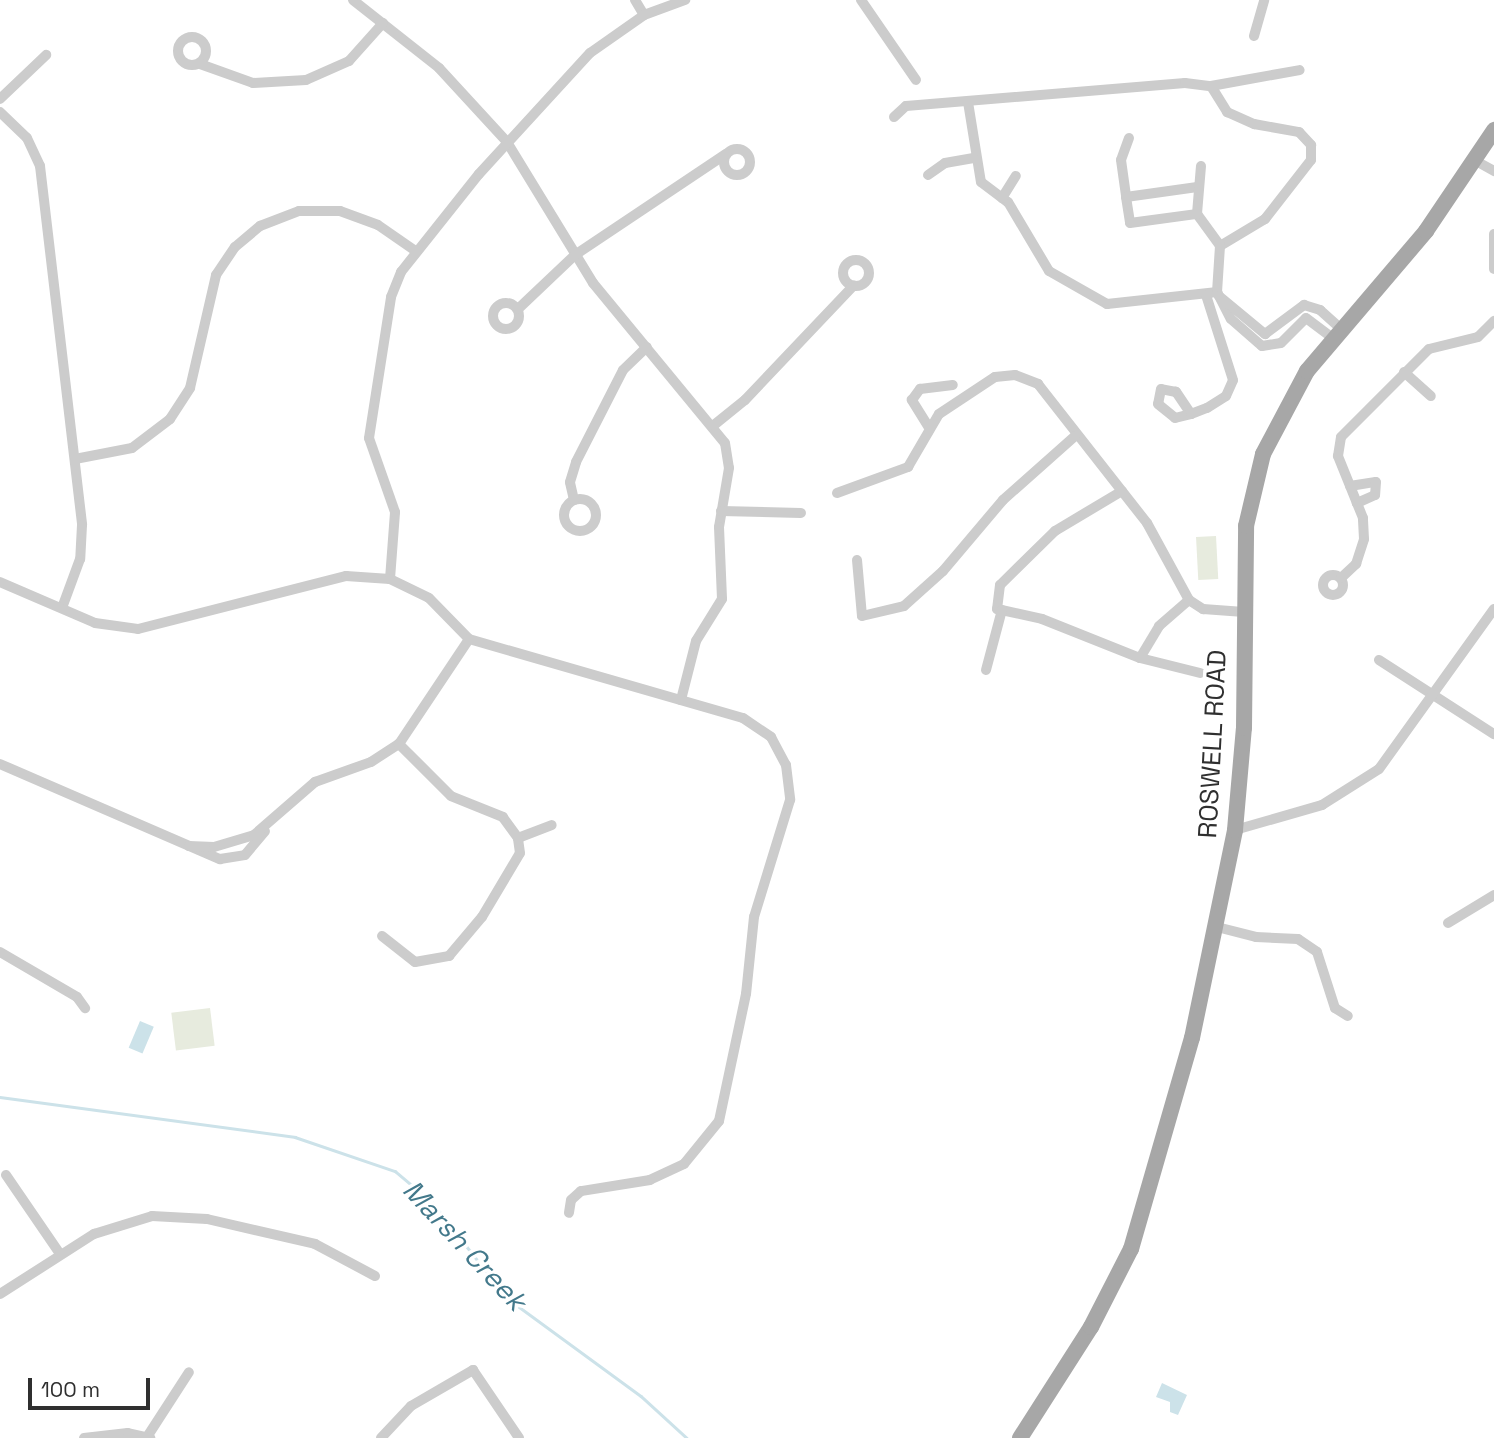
<!DOCTYPE html>
<html>
<head>
<meta charset="utf-8">
<style>
	body { margin:0 }
	#map { position:relative; width:1494px; height:1438px; overflow:hidden; background:#fff; font-family:"Space Grotesk",sans-serif }
	div>[style] { position:absolute }
	.green>* { inset:0; background:#e7ebde; transform-origin:0 0 }
	.water>* { inset:0; background:#cce2e9; transform-origin:0 0 }
	.stream>* { height:2.5px; margin:-1.25px; padding:0 1.25px; transform-origin:1.25px; border-radius:1.25px; background:#cce2e9 }
	.minor>* { height:10px; margin:-5px; padding:0 5px; transform-origin:5px; border-radius:5px; background:#ccc }
	.minor>.ring { margin:-5px; padding:0; box-sizing:content-box; background:none; border:10px solid #ccc; border-radius:50% }
	.primary>* { height:16px; margin:-8px; padding:0 8px; transform-origin:8px; border-radius:8px; background:#a7a7a7 }
	span { translate:-50% -50%; white-space:nowrap; text-align:center; line-height:1.15; -webkit-text-stroke:7px #fff; paint-order:stroke }
	.street-label { font-size:26px; color:#2f2f2f }
	.water-label { font-size:28px; color:#43798b; font-style:italic }
	.scale { position:absolute; left:28px; top:1378px; width:122px; height:32px; box-sizing:border-box; border:4px solid #2f2f2f; border-top:0; padding-left:9px; font-size:21px; line-height:24px; white-space:nowrap; color:#2f2f2f; -webkit-text-stroke:5px #fff; paint-order:stroke }
</style>
</head>
<body>
<div id="map">
	<div class="green">
		<i style="left:1216px;top:536px;width:43px;height:20px;rotate:87deg"></i>
		<i style="left:210px;top:1008px;width:38px;height:39px;rotate:83deg"></i>
	</div>
	<div class="water">
		<i style="left:140px;top:1021px;width:15px;height:29px;rotate:23deg"></i>
		<i style="clip-path:polygon(1162px 1383px,1187px 1395px,1178px 1415px,1170px 1412px,1170px 1402px,1156px 1397px)"></i>
	</div>
	<div class="stream">
		<i style="left:0;top:1097px;width:298px;rotate:7.7deg"></i>
		<i style="left:295px;top:1137px;width:106px;rotate:18.8deg"></i>
		<i style="left:395px;top:1171px;width:48px;rotate:40deg"></i>
		<i style="left:432px;top:1202px;width:122px;rotate:52deg"></i>
		<i style="left:507px;top:1298px;width:166px;rotate:36.2deg"></i>
		<i style="left:641px;top:1396px;width:62px;rotate:42.4deg"></i>
	</div>
	<div class="minor">
		<i style="left:353px;top:0;width:110px;rotate:38.3deg"></i>
		<i style="left:439px;top:68px;width:100px;rotate:47.4deg"></i>
		<i style="left:507px;top:142px;width:165px;rotate:58.6deg"></i>
		<i style="left:593px;top:283px;width:207px;rotate:50.5deg"></i>
		<i style="left:725px;top:443px;width:25px;rotate:81deg"></i>
		<i style="left:729px;top:468px;width:60px;rotate:99.6deg"></i>
		<i style="left:719px;top:527px;width:72px;rotate:87.6deg"></i>
		<i style="left:722px;top:599px;width:49px;rotate:121.8deg"></i>
		<i style="left:696px;top:641px;width:61px;rotate:104.3deg"></i>
		<i style="left:635px;top:0;width:17px;rotate:59deg"></i>
		<i style="left:861px;top:0;width:97px;rotate:55.5deg"></i>
		<i style="left:1254px;top:36px;width:37px;rotate:-74deg"></i>
		<i class="ring" style="left:178px;top:37px;width:18px;height:18px"></i>
		<i style="left:200px;top:64px;width:56px;rotate:19.7deg"></i>
		<i style="left:253px;top:83px;width:53px;rotate:-3.2deg"></i>
		<i style="left:306px;top:80px;width:47px;rotate:-23.8deg"></i>
		<i style="left:349px;top:61px;width:51px;rotate:-48.2deg"></i>
		<i style="left:1211px;top:86px;width:31px;rotate:58deg"></i>
		<i style="left:1227px;top:112px;width:30px;rotate:24deg"></i>
		<i style="left:1254px;top:124px;width:46px;rotate:10.1deg"></i>
		<i style="left:1299px;top:132px;width:18px;rotate:47deg"></i>
		<i style="left:1311px;top:145px;width:15px;rotate:90deg"></i>
		<i style="left:1311px;top:160px;width:75px;rotate:127.9deg"></i>
		<i style="left:1265px;top:219px;width:52px;rotate:149deg"></i>
		<i style="left:1220px;top:246px;width:46px;rotate:93.7deg"></i>
		<i style="left:0;top:99px;width:64px;rotate:-43.7deg"></i>
		<i style="left:968px;top:102px;width:81px;rotate:80.8deg"></i>
		<i style="left:981px;top:182px;width:34px;rotate:37deg"></i>
		<i style="left:1008px;top:202px;width:80px;rotate:59.3deg"></i>
		<i style="left:1049px;top:271px;width:67px;rotate:29.6deg"></i>
		<i style="left:1107px;top:304px;width:111px;rotate:-6.2deg"></i>
		<i style="left:0;top:112px;width:37px;rotate:44deg"></i>
		<i style="left:27px;top:138px;width:31px;rotate:65deg"></i>
		<i style="left:40px;top:166px;width:361px;rotate:83.3deg"></i>
		<i style="left:82px;top:525px;width:34px;rotate:93deg"></i>
		<i style="left:80px;top:559px;width:52px;rotate:110.2deg"></i>
		<i style="left:894px;top:117px;width:16px;rotate:-43deg"></i>
		<i style="left:906px;top:106px;width:280px;rotate:-4.7deg"></i>
		<i style="left:1185px;top:83px;width:26px;rotate:7deg"></i>
		<i style="left:1211px;top:86px;width:90px;rotate:-10.2deg"></i>
		<i style="left:1129px;top:138px;width:23px;rotate:110deg"></i>
		<i style="left:1121px;top:160px;width:37px;rotate:82deg"></i>
		<i style="left:1126px;top:197px;width:72px;rotate:-8deg"></i>
		<i class="ring" style="left:724px;top:149px;width:16px;height:16px"></i>
		<i style="left:1476px;top:161px;width:21px;rotate:29deg"></i>
		<i style="left:1201px;top:166px;width:48px;rotate:94.8deg"></i>
		<i style="left:1197px;top:214px;width:39px;rotate:54deg"></i>
		<i style="left:928px;top:175px;width:21px;rotate:-35deg"></i>
		<i style="left:945px;top:163px;width:29px;rotate:-10deg"></i>
		<i style="left:1126px;top:197px;width:26px;rotate:81deg"></i>
		<i style="left:1130px;top:223px;width:68px;rotate:-7.7deg"></i>
		<i style="left:1002px;top:198px;width:26px;rotate:-58deg"></i>
		<i style="left:1494px;top:234px;width:35px;rotate:90deg"></i>
		<i class="ring" style="left:843px;top:260px;width:16px;height:16px"></i>
		<i style="left:1217px;top:292px;width:30px;rotate:63deg"></i>
		<i style="left:1231px;top:319px;width:41px;rotate:41.1deg"></i>
		<i style="left:1262px;top:346px;width:19px;rotate:-9deg"></i>
		<i style="left:1281px;top:343px;width:35px;rotate:-45deg"></i>
		<i style="left:1306px;top:318px;width:35px;rotate:37deg"></i>
		<i style="left:1219px;top:296px;width:60px;rotate:39.6deg"></i>
		<i style="left:1265px;top:334px;width:49px;rotate:-36.6deg"></i>
		<i style="left:1304px;top:305px;width:17px;rotate:17deg"></i>
		<i style="left:1320px;top:310px;width:30px;rotate:42deg"></i>
		<i class="ring" style="left:493px;top:303px;width:16px;height:16px"></i>
		<i style="left:518px;top:309px;width:79px;rotate:-43.5deg"></i>
		<i style="left:575px;top:255px;width:182px;rotate:-33.8deg"></i>
		<i style="left:1404px;top:372px;width:36px;rotate:42deg"></i>
		<i style="left:1191px;top:414px;width:27px;rotate:-124deg"></i>
		<i style="left:1176px;top:392px;width:15px;rotate:-169deg"></i>
		<i style="left:1161px;top:389px;width:15px;rotate:101deg"></i>
		<i style="left:1158px;top:404px;width:22px;rotate:39deg"></i>
		<i style="left:1175px;top:418px;width:16px;rotate:-14deg"></i>
		<i style="left:1191px;top:414px;width:17px;rotate:-21deg"></i>
		<i style="left:1207px;top:408px;width:22px;rotate:-32deg"></i>
		<i style="left:1226px;top:396px;width:17px;rotate:-66deg"></i>
		<i style="left:1233px;top:380px;width:89px;rotate:-107.6deg"></i>
		<i style="left:714px;top:425px;width:40px;rotate:-39deg"></i>
		<i style="left:745px;top:400px;width:158px;rotate:-46.5deg"></i>
		<i style="left:928px;top:426px;width:31px;rotate:-122deg"></i>
		<i style="left:912px;top:400px;width:14px;rotate:-54deg"></i>
		<i style="left:920px;top:389px;width:33px;rotate:-7deg"></i>
		<i style="left:75px;top:459px;width:58px;rotate:-10.9deg"></i>
		<i style="left:132px;top:448px;width:48px;rotate:-37.3deg"></i>
		<i style="left:170px;top:419px;width:37px;rotate:-57deg"></i>
		<i style="left:190px;top:388px;width:116px;rotate:-77deg"></i>
		<i style="left:216px;top:275px;width:34px;rotate:-56deg"></i>
		<i style="left:235px;top:247px;width:33px;rotate:-40deg"></i>
		<i style="left:260px;top:226px;width:42px;rotate:-21deg"></i>
		<i style="left:299px;top:211px;width:41px"></i>
		<i style="left:340px;top:211px;width:40px;rotate:20.2deg"></i>
		<i style="left:378px;top:225px;width:47px;rotate:34.7deg"></i>
		<i style="left:1350px;top:486px;width:26px;rotate:-9deg"></i>
		<i style="left:1376px;top:482px;width:13px;rotate:94deg"></i>
		<i style="left:1375px;top:495px;width:20px;rotate:156deg"></i>
		<i style="left:1122px;top:491px;width:78px;rotate:149.2deg"></i>
		<i style="left:1055px;top:531px;width:77px;rotate:135.5deg"></i>
		<i style="left:1000px;top:585px;width:24px;rotate:97deg"></i>
		<i style="left:997px;top:609px;width:46px;rotate:12.5deg"></i>
		<i style="left:1042px;top:619px;width:105px;rotate:21.7deg"></i>
		<i style="left:1140px;top:658px;width:62px;rotate:14deg"></i>
		<i style="left:837px;top:493px;width:76px;rotate:-20.1deg"></i>
		<i style="left:908px;top:467px;width:61px;rotate:-59.7deg"></i>
		<i style="left:939px;top:414px;width:67px;rotate:-33.5deg"></i>
		<i style="left:995px;top:377px;width:20px;rotate:-6deg"></i>
		<i style="left:1015px;top:375px;width:25px;rotate:21deg"></i>
		<i style="left:1038px;top:384px;width:177px;rotate:51.9deg"></i>
		<i style="left:1147px;top:523px;width:88px;rotate:61.4deg"></i>
		<i style="left:1189px;top:600px;width:17px;rotate:33deg"></i>
		<i style="left:1203px;top:609px;width:41px;rotate:4.2deg"></i>
		<i class="ring" style="left:564px;top:499px;width:22px;height:22px"></i>
		<i style="left:574px;top:500px;width:18px;rotate:-103deg"></i>
		<i style="left:570px;top:482px;width:21px;rotate:-73deg"></i>
		<i style="left:576px;top:462px;width:103px;rotate:-62.9deg"></i>
		<i style="left:623px;top:370px;width:33px;rotate:-44deg"></i>
		<i style="left:721px;top:511px;width:80px;rotate:1.4deg"></i>
		<i style="left:857px;top:560px;width:56px;rotate:84.9deg"></i>
		<i style="left:862px;top:616px;width:43px;rotate:-13.4deg"></i>
		<i style="left:904px;top:606px;width:52px;rotate:-41.9deg"></i>
		<i style="left:943px;top:571px;width:93px;rotate:-49.8deg"></i>
		<i style="left:1003px;top:500px;width:96px;rotate:-41.6deg"></i>
		<i class="ring" style="left:1323px;top:575px;width:10px;height:10px"></i>
		<i style="left:1341px;top:578px;width:21px;rotate:-43deg"></i>
		<i style="left:1356px;top:564px;width:26px;rotate:-72deg"></i>
		<i style="left:1364px;top:539px;width:21px;rotate:-93deg"></i>
		<i style="left:1363px;top:518px;width:67px;rotate:-112deg"></i>
		<i style="left:1338px;top:456px;width:19px;rotate:-81deg"></i>
		<i style="left:1341px;top:437px;width:124px;rotate:-45deg"></i>
		<i style="left:1429px;top:349px;width:50px;rotate:-13.8deg"></i>
		<i style="left:1478px;top:337px;width:23px;rotate:-45deg"></i>
		<i style="left:390px;top:579px;width:67px;rotate:-85.7deg"></i>
		<i style="left:395px;top:512px;width:78px;rotate:-109.4deg"></i>
		<i style="left:369px;top:438px;width:143px;rotate:-81.1deg"></i>
		<i style="left:391px;top:297px;width:27px;rotate:-68deg"></i>
		<i style="left:401px;top:272px;width:125px;rotate:-51.5deg"></i>
		<i style="left:479px;top:174px;width:164px;rotate:-47.5deg"></i>
		<i style="left:590px;top:53px;width:66px;rotate:-35.1deg"></i>
		<i style="left:644px;top:15px;width:44px;rotate:-20.1deg"></i>
		<i style="left:0;top:582px;width:103px;rotate:23.3deg"></i>
		<i style="left:95px;top:623px;width:43px;rotate:7.9deg"></i>
		<i style="left:138px;top:629px;width:215px;rotate:-14.3deg"></i>
		<i style="left:346px;top:576px;width:44px;rotate:3.9deg"></i>
		<i style="left:390px;top:579px;width:43px;rotate:26deg"></i>
		<i style="left:429px;top:598px;width:57px;rotate:45.7deg"></i>
		<i style="left:469px;top:639px;width:285px;rotate:16.1deg"></i>
		<i style="left:743px;top:718px;width:34px;rotate:34deg"></i>
		<i style="left:771px;top:737px;width:32px;rotate:62deg"></i>
		<i style="left:786px;top:765px;width:35px;rotate:83deg"></i>
		<i style="left:790px;top:800px;width:122px;rotate:107.1deg"></i>
		<i style="left:754px;top:917px;width:77px;rotate:95.9deg"></i>
		<i style="left:746px;top:994px;width:130px;rotate:102deg"></i>
		<i style="left:719px;top:1121px;width:55px;rotate:129.1deg"></i>
		<i style="left:684px;top:1164px;width:38px;rotate:155deg"></i>
		<i style="left:650px;top:1180px;width:70px;rotate:170.9deg"></i>
		<i style="left:581px;top:1191px;width:13px;rotate:138deg"></i>
		<i style="left:571px;top:1200px;width:13px;rotate:99deg"></i>
		<i style="left:1140px;top:658px;width:37px;rotate:-59deg"></i>
		<i style="left:1159px;top:626px;width:40px;rotate:-41deg"></i>
		<i style="left:1379px;top:660px;width:137px;rotate:32.8deg"></i>
		<i style="left:986px;top:670px;width:62px;rotate:-75.1deg"></i>
		<i style="left:0;top:764px;width:240px;rotate:23.4deg"></i>
		<i style="left:220px;top:859px;width:25px;rotate:-9deg"></i>
		<i style="left:245px;top:855px;width:31px;rotate:-50deg"></i>
		<i style="left:1235px;top:830px;width:91px;rotate:-16deg"></i>
		<i style="left:1322px;top:805px;width:67px;rotate:-32.3deg"></i>
		<i style="left:1379px;top:769px;width:197px;rotate:-54.3deg"></i>
		<i style="left:518px;top:838px;width:36px;rotate:-21deg"></i>
		<i style="left:189px;top:846px;width:25px;rotate:2deg"></i>
		<i style="left:214px;top:847px;width:42px;rotate:-16.7deg"></i>
		<i style="left:254px;top:835px;width:81px;rotate:-41deg"></i>
		<i style="left:315px;top:782px;width:59px;rotate:-19.7deg"></i>
		<i style="left:371px;top:762px;width:33px;rotate:-33deg"></i>
		<i style="left:399px;top:744px;width:126px;rotate:-56.3deg"></i>
		<i style="left:1448px;top:923px;width:54px;rotate:-31.3deg"></i>
		<i style="left:1217px;top:927px;width:40px;rotate:14.4deg"></i>
		<i style="left:1256px;top:937px;width:42px;rotate:2.7deg"></i>
		<i style="left:1298px;top:939px;width:23px;rotate:34deg"></i>
		<i style="left:1317px;top:952px;width:59px;rotate:72.2deg"></i>
		<i style="left:1335px;top:1008px;width:15px;rotate:32deg"></i>
		<i style="left:382px;top:936px;width:42px;rotate:38.2deg"></i>
		<i style="left:415px;top:962px;width:35px;rotate:-10deg"></i>
		<i style="left:449px;top:956px;width:51px;rotate:-49.8deg"></i>
		<i style="left:482px;top:917px;width:74px;rotate:-59.3deg"></i>
		<i style="left:520px;top:853px;width:15px;rotate:-98deg"></i>
		<i style="left:518px;top:838px;width:26px;rotate:-126deg"></i>
		<i style="left:503px;top:817px;width:56px;rotate:-158deg"></i>
		<i style="left:451px;top:796px;width:74px;rotate:-135deg"></i>
		<i style="left:0;top:952px;width:89px;rotate:30.3deg"></i>
		<i style="left:77px;top:997px;width:14px;rotate:54deg"></i>
		<i style="left:6px;top:1175px;width:96px;rotate:55.6deg"></i>
		<i style="left:0;top:1294px;width:112px;rotate:-32.6deg"></i>
		<i style="left:94px;top:1234px;width:61px;rotate:-17.2deg"></i>
		<i style="left:152px;top:1216px;width:55px;rotate:3.1deg"></i>
		<i style="left:207px;top:1219px;width:111px;rotate:13deg"></i>
		<i style="left:315px;top:1244px;width:68px;rotate:28.1deg"></i>
		<i style="left:147px;top:1437px;width:77px;rotate:-57.1deg"></i>
		<i style="left:84px;top:1438px;width:44px;rotate:-6.5deg"></i>
		<i style="left:128px;top:1433px;width:23px;rotate:13deg"></i>
		<i style="left:381px;top:1438px;width:44px;rotate:-46.8deg"></i>
		<i style="left:411px;top:1406px;width:72px;rotate:-30.1deg"></i>
		<i style="left:473px;top:1370px;width:82px;rotate:55.9deg"></i>
	</div>
	<div class="primary">
		<i style="left:1020px;top:1438px;width:132px;rotate:-57.4deg"></i>
		<i style="left:1091px;top:1327px;width:88px;rotate:-62.9deg"></i>
		<i style="left:1131px;top:1249px;width:220px;rotate:-73.9deg"></i>
		<i style="left:1192px;top:1038px;width:212px;rotate:-78.3deg"></i>
		<i style="left:1235px;top:830px;width:102px;rotate:-85deg"></i>
		<i style="left:1244px;top:728px;width:202px;rotate:-89.4deg"></i>
		<i style="left:1246px;top:526px;width:74px;rotate:-76.7deg"></i>
		<i style="left:1263px;top:454px;width:94px;rotate:-62.1deg"></i>
		<i style="left:1307px;top:371px;width:184px;rotate:-49.6deg"></i>
		<i style="left:1426px;top:231px;width:122px;rotate:-56deg"></i>
	</div>
	<div class="street-label">
		<span style="left:1213px;top:744px;rotate:-87deg">ROSWELL ROAD</span>
	</div>
	<div class="water-label">
		<span style="left:465px;top:1245px;rotate:47deg">Marsh Creek</span>
	</div>
	<div class="scale">100 m</div>
</div>
</body>
</html>
